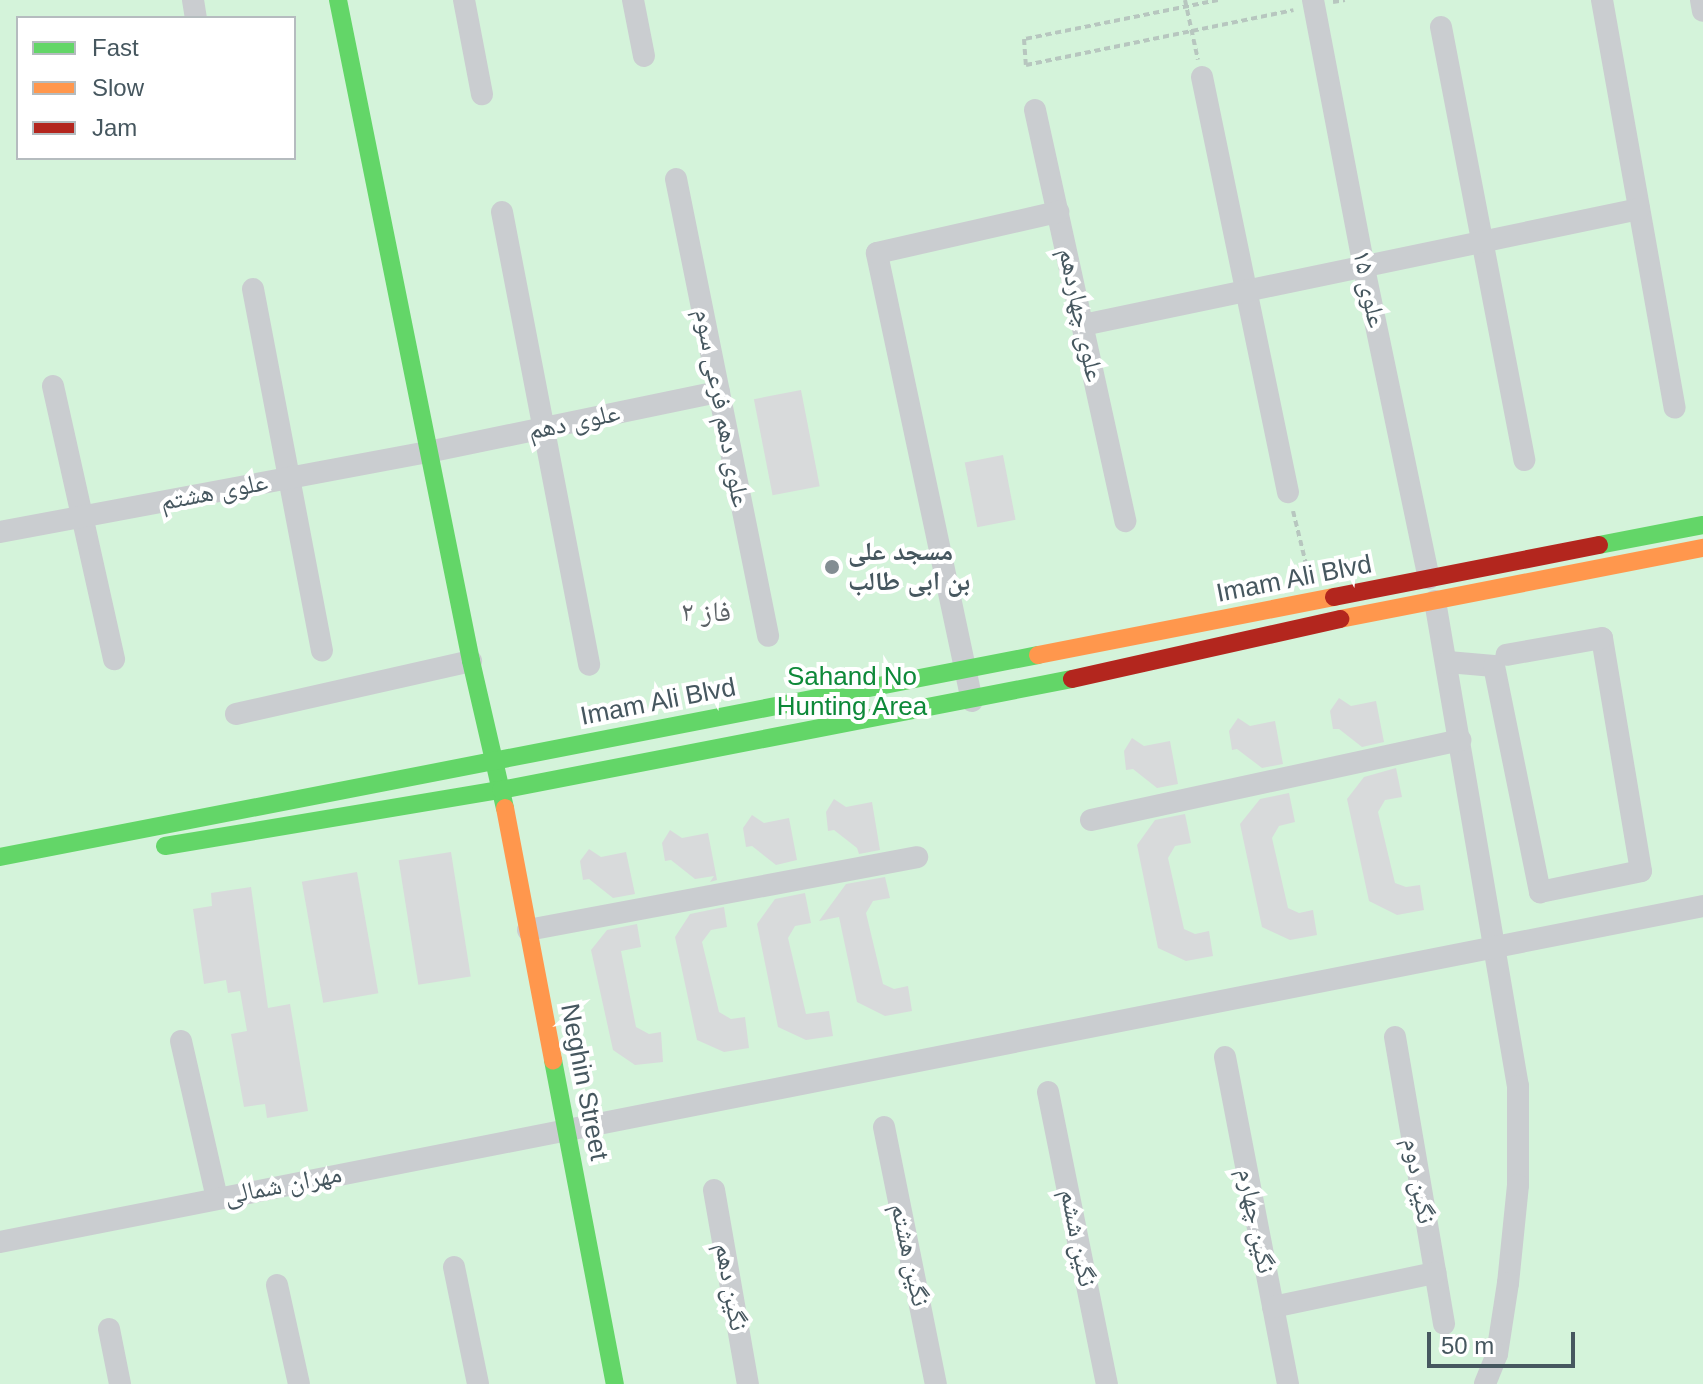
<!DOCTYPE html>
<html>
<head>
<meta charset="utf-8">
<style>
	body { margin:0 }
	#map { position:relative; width:1703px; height:1384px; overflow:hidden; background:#f2f1f1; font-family:Arial,"Noto Naskh Arabic",sans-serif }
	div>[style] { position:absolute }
	.green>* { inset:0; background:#d4f3da }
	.building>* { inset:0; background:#d8dadb; transform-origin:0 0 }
	.path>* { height:4px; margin-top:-2px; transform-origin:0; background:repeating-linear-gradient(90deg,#b7c6bf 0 6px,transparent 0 10px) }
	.street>* { height:22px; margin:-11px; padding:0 11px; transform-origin:11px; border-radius:11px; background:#cacdd0 }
	.fast>* { height:18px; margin:-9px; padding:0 9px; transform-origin:9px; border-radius:9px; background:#63d668 }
	.slow>* { height:18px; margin:-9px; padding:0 9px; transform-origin:9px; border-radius:9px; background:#ff974d }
	.jam>* { height:18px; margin:-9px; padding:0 9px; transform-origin:9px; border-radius:9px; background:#b3261e }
	.dots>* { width:22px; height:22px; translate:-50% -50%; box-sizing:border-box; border:4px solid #fff; border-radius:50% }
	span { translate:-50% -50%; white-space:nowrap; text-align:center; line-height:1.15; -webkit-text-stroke:8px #fff; paint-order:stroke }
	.street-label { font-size:26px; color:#46575f }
	.poi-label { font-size:26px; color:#46575f; font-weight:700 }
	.left { translate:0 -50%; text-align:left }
	.park-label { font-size:26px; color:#0e8939 }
	.neighbourhood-label { font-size:28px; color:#5c6266 }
	.legend { position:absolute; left:16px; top:16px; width:280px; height:144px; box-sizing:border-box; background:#fff; border:2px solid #b5bcbf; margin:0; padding:10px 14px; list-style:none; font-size:24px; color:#46575f }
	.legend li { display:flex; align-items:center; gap:16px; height:40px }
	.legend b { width:40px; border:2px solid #b5bcbf }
	.scale { position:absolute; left:1427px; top:1332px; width:148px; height:36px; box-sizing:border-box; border:4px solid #46575f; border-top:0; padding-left:10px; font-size:24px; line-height:28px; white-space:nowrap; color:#46575f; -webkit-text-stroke:6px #fff; paint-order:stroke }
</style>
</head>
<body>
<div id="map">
	<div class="green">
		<i style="clip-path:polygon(evenodd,0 0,1703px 0,1703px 1384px,0 1384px,0 0,18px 18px,294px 18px,294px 158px,18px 158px,18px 18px)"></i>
	</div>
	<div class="building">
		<i style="left:801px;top:390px;width:98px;height:48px;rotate:79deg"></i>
		<i style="left:1003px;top:455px;width:66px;height:39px;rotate:79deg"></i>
		<i style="clip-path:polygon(1339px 698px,1351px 706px,1376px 701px,1384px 742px,1362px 747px,1339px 729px,1333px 729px,1330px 711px)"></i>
		<i style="clip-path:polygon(1238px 718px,1250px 726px,1275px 721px,1283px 764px,1262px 768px,1237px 749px,1232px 750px,1229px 731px)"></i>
		<i style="clip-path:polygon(1132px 738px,1144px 746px,1170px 741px,1178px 784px,1157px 788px,1133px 769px,1126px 770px,1124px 751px)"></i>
		<i style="clip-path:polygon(1396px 768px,1402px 797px,1385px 800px,1378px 812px,1395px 883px,1406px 887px,1420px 885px,1424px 910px,1397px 915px,1369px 901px,1347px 799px,1364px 777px)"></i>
		<i style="clip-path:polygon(1289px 793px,1295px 822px,1279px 826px,1272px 838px,1288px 908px,1299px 913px,1313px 910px,1317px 935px,1290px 940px,1262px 927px,1240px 824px,1260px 799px)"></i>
		<i style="clip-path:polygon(834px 799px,846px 807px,872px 802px,880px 850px,859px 854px,857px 848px,834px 830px,828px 831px,826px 812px)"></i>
		<i style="clip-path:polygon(1185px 814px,1191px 843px,1175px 846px,1168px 858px,1184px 929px,1195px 934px,1209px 931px,1213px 956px,1186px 961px,1158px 948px,1137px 845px,1155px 820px)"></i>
		<i style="clip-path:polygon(752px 815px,764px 823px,789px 818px,797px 860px,776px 865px,752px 846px,746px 847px,743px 828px)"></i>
		<i style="clip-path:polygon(670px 830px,682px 838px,708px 833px,717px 880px,710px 882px,714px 876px,695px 879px,671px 860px,665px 861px,662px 843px)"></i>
		<i style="clip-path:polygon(589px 849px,601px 857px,626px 852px,635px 894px,613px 898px,589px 879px,583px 880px,580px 861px)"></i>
		<i style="left:451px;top:852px;width:126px;height:53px;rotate:81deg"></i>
		<i style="left:357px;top:872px;width:123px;height:56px;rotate:80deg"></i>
		<i style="clip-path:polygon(885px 877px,890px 898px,873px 901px,866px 913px,883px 984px,894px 989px,908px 986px,912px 1011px,885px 1016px,857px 1002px,839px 917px,819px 921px,846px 884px)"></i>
		<i style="clip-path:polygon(251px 887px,268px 1008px,290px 1004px,308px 1111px,267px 1118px,265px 1104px,244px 1107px,231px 1034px,247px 1031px,240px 991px,228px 993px,226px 980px,204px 984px,193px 909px,212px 906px,211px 893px)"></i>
		<i style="clip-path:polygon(805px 893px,811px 923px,795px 926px,788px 938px,806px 1014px,829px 1011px,833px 1036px,806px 1040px,778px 1027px,757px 924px,775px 899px)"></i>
		<i style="clip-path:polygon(724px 907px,727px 927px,711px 930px,702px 942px,719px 1012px,731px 1019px,745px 1017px,749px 1048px,724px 1052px,697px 1040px,675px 937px,690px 914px)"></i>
		<i style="clip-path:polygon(637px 924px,641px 947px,621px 951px,636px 1027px,649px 1034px,661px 1032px,663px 1062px,635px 1065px,613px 1050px,591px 950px,607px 930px)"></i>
	</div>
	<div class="path">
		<i style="left:1185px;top:0;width:61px;rotate:77.8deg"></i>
		<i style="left:1218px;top:0;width:198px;rotate:168.6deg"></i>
		<i style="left:1024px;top:39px;width:26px;rotate:86deg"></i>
		<i style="left:1026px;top:65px;width:273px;rotate:-11.6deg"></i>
		<i style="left:1333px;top:2px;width:12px;rotate:-9deg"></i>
		<i style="left:1293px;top:511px;width:67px;rotate:76.2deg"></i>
	</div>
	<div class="street">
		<i style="left:193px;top:0;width:18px;rotate:81deg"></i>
		<i style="left:464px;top:0;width:96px;rotate:79.2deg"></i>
		<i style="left:633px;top:0;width:57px;rotate:78.9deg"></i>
		<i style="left:1313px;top:0;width:273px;rotate:79.2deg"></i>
		<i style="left:1364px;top:268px;width:317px;rotate:78.2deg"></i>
		<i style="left:1602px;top:0;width:414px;rotate:79.9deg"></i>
		<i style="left:1701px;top:0;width:11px;rotate:80deg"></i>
		<i style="left:1441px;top:27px;width:441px;rotate:79.1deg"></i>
		<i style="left:1202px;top:77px;width:424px;rotate:78.3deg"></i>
		<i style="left:1035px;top:110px;width:421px;rotate:77.6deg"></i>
		<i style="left:676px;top:179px;width:466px;rotate:78.6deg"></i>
		<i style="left:502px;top:212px;width:461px;rotate:79.1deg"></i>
		<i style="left:253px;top:289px;width:368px;rotate:79.2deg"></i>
		<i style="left:1083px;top:325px;width:568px;rotate:-11.78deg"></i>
		<i style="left:53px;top:386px;width:280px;rotate:77.4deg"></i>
		<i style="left:0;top:532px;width:435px;rotate:-10.6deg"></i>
		<i style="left:428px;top:452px;width:297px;rotate:-11.7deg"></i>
		<i style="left:1435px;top:601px;width:492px;rotate:80.3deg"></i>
		<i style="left:1518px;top:1086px;width:99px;rotate:90deg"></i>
		<i style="left:1518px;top:1185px;width:99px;rotate:95.8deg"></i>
		<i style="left:1508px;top:1283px;width:72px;rotate:98.8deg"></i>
		<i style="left:1497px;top:1354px;width:32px;rotate:112deg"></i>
		<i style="left:1448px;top:662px;width:46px;rotate:5deg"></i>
		<i style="left:1494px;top:666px;width:231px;rotate:78.5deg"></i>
		<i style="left:1540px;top:892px;width:103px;rotate:-11.7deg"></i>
		<i style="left:1641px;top:871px;width:236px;rotate:-99.5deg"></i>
		<i style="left:1602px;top:638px;width:97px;rotate:170deg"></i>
		<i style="left:972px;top:701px;width:458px;rotate:-102deg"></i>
		<i style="left:877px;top:253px;width:186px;rotate:-12.8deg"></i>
		<i style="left:236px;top:714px;width:241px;rotate:-12.7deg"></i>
		<i style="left:1091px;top:820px;width:378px;rotate:-12.2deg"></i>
		<i style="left:528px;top:930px;width:396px;rotate:-10.6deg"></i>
		<i style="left:1395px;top:1037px;width:291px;rotate:80.3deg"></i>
		<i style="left:181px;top:1041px;width:161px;rotate:77.1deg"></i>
		<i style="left:1225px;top:1057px;width:333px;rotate:79.1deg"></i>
		<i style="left:1048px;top:1092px;width:298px;rotate:78.6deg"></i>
		<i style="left:884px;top:1127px;width:262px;rotate:78.6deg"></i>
		<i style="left:714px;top:1190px;width:197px;rotate:80.1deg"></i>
		<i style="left:0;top:1242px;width:1736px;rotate:-11.16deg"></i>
		<i style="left:454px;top:1267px;width:119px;rotate:78.4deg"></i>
		<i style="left:277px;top:1285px;width:101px;rotate:77.5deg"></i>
		<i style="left:1273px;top:1307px;width:166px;rotate:-11.9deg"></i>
		<i style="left:109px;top:1329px;width:56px;rotate:78.7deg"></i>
	</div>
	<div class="fast">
		<i style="left:338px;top:0;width:674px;rotate:78.62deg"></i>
		<i style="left:471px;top:661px;width:151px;rotate:77deg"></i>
		<i style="left:1599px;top:545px;width:106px;rotate:-10.9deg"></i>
		<i style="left:165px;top:846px;width:341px;rotate:-9.5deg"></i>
		<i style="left:501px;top:790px;width:582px;rotate:-11deg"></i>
		<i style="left:0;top:857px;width:1057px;rotate:-11.01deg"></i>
		<i style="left:553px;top:1060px;width:330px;rotate:79.2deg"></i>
	</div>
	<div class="slow">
		<i style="left:1340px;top:619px;width:370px;rotate:-11.1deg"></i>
		<i style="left:1038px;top:655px;width:302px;rotate:-11.1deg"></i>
		<i style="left:505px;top:808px;width:257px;rotate:79.2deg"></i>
	</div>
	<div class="jam">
		<i style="left:1334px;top:597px;width:270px;rotate:-11.1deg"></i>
		<i style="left:1072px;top:679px;width:275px;rotate:-12.6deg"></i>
	</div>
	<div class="dots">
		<i style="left:832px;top:567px;background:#828d92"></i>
	</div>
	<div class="street-label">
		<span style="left:1369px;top:289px;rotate:78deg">علوی ۱۵</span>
		<span style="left:1081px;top:315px;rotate:78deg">علوی چهاردهم</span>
		<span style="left:722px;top:408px;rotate:79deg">علوی دهم فرعی سوم</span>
		<span style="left:574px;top:422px;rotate:-12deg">علوی دهم</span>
		<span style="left:214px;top:492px;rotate:-11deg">علوی هشتم</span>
		<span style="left:1294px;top:579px;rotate:-11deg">Imam Ali Blvd</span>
		<span style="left:658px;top:702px;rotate:-11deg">Imam Ali Blvd</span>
		<span style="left:584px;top:1082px;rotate:79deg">Neghin Street</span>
		<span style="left:1419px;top:1181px;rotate:80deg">نگین دوم</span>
		<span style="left:283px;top:1185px;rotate:-11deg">مهران شمالی</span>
		<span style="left:1256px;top:1221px;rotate:79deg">نگین چهارم</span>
		<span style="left:1078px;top:1238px;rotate:79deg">نگین ششم</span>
		<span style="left:910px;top:1255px;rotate:78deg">نگین هشتم</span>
		<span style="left:731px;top:1287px;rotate:80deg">نگین دهم</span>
	</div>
	<div class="poi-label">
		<span class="left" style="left:848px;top:567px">مسجد علی<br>بن ابی طالب</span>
	</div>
	<div class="park-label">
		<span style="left:852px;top:692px">Sahand No<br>Hunting Area</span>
	</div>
	<div class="neighbourhood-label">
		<span style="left:706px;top:612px">فاز ۲</span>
	</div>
	<ul class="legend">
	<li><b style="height:10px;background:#63d668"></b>Fast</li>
	<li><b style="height:10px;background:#ff974d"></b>Slow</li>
	<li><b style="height:10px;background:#b3261e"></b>Jam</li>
	</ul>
	<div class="scale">50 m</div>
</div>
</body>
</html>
